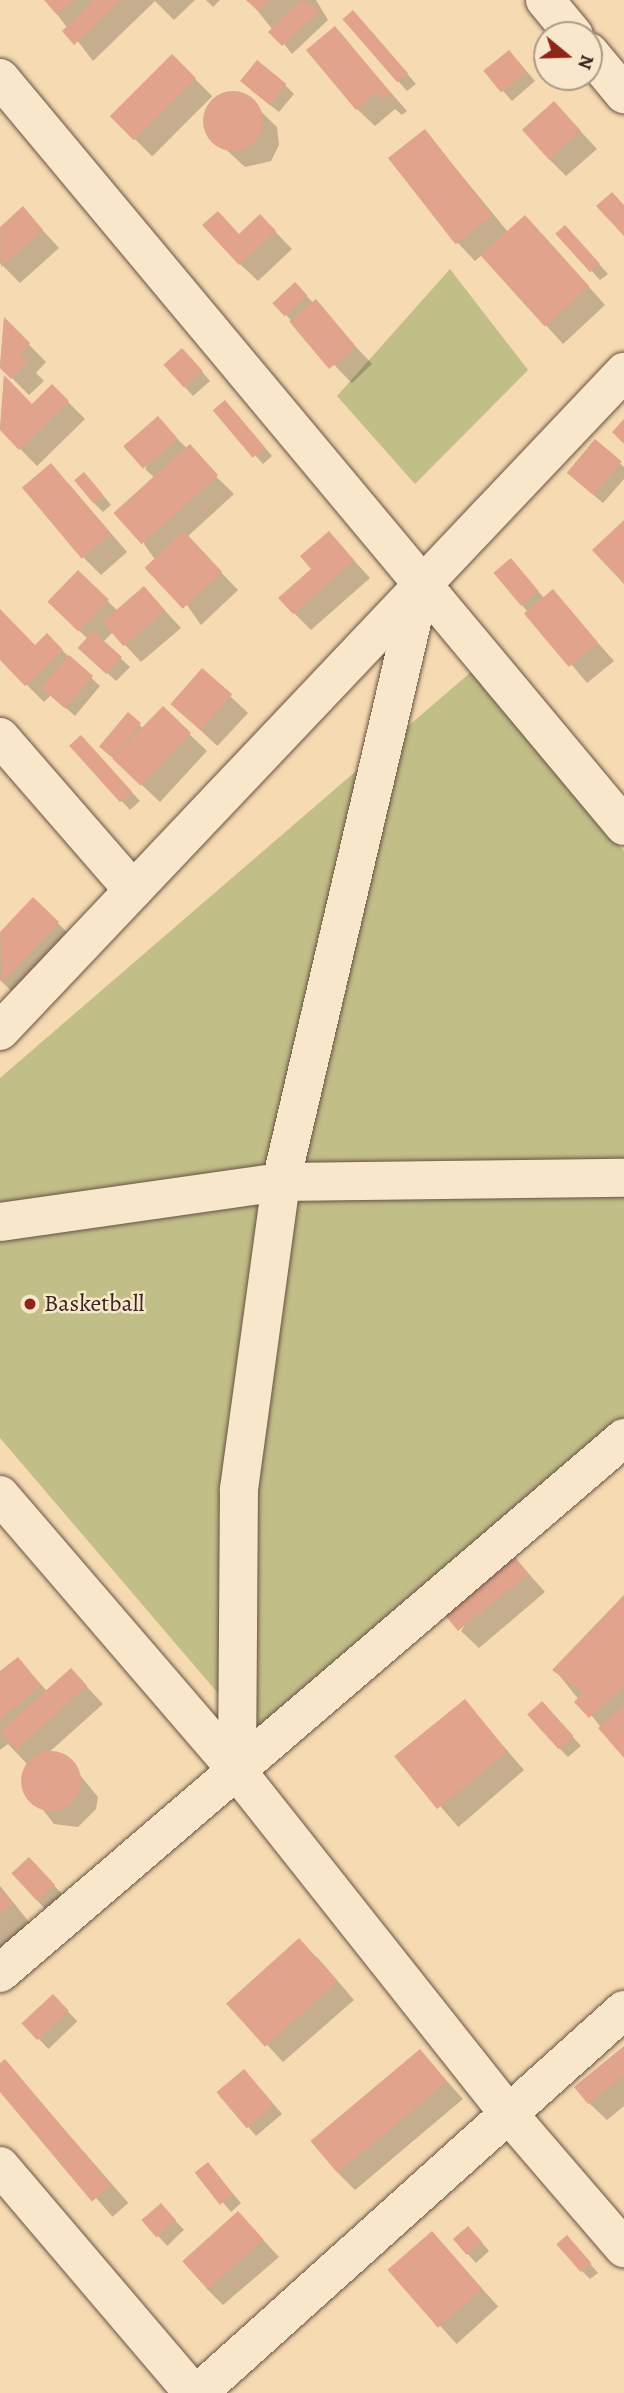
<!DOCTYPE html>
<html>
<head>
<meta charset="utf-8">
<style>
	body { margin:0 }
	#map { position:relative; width:624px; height:2393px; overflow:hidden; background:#f6dab1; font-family:Alegreya,serif }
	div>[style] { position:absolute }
	.green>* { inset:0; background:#c1be88 }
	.shadow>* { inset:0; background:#0003; transform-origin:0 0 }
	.building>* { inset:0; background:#e2a38c; transform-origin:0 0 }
	.round { border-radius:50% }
	.roads { filter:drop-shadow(0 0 2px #685344) drop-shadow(0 0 2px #685344) }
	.minor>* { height:38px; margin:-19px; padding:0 19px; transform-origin:19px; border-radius:19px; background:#f9e7cc }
	.dots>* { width:19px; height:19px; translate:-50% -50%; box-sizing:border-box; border:4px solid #f9e7cc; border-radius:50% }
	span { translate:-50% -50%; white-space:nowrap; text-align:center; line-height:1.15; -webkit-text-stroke:5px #f9e7cc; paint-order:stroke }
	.poi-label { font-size:24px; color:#39261f }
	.left { translate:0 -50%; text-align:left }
	.north { position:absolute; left:533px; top:21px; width:70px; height:70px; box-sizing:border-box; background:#f9e7cc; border:2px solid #ac9a87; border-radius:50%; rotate:109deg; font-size:19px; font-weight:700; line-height:28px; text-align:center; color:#39261f }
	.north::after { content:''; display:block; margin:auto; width:24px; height:32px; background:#8f2418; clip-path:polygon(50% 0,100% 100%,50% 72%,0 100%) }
</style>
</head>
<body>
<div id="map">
	<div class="green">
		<i style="clip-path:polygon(450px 269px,528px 370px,415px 484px,337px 396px)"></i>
		<i style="clip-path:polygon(471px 672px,624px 851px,624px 1424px,258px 1740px,0 1438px,0 1078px)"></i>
	</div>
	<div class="shadow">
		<i style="clip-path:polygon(46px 0,195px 0,174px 20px,155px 1px,93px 61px)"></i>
		<i style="clip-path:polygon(206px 0,220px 0,213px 7px)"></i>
		<i style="clip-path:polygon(249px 0,316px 0,328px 20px,292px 54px)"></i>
		<i style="clip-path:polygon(362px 22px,416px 84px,407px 91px,399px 82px)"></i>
		<i style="clip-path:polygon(334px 28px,407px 111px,402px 115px,395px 109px,375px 126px,357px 109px)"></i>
		<i style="left:172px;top:56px;width:57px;height:85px;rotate:45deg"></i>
		<i style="clip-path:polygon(518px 61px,535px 81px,512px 101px,486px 72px)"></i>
		<i style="clip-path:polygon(285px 85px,294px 94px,279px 112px,251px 90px)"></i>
		<i style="clip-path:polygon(226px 94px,245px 96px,277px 127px,279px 145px,271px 161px,245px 167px,207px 132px,207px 113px)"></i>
		<i style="clip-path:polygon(571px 121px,597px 149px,566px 176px,549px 159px)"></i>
		<i style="clip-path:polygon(425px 131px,508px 232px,542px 234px,605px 305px,563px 344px,482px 255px,475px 261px,458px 243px)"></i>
		<i style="clip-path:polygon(23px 209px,59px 248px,20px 283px,0 263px,0 229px)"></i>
		<i style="clip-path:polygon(260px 216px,292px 249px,258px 281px,240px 264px,240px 236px)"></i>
		<i style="clip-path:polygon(558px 234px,574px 236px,608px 274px,600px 280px)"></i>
		<i style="left:295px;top:284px;width:111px;height:28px;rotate:46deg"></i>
		<i style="clip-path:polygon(4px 319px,46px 362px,36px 373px,44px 381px,29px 395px,0 366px)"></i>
		<i style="clip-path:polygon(191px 359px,210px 381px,193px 396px,165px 365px)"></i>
		<i style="clip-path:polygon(4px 378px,32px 406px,52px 386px,85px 419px,37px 466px,0 428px)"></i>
		<i style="clip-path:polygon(215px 410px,234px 411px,272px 456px,263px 464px)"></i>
		<i style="clip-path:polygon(166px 428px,234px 494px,187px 537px,238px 590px,201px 625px,144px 544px,155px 478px,145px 469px)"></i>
		<i style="clip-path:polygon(595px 442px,624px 467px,624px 479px,603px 503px,577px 481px)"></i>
		<i style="clip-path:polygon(68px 483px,127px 552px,101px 575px,83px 557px)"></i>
		<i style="clip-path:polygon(93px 483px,111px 505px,103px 512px,94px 503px)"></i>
		<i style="clip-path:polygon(329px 533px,370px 578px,311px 630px,294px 613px)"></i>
		<i style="clip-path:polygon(519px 570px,545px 599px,553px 592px,614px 661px,587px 683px,496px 574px)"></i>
		<i style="clip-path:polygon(78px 573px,118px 611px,144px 588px,181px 628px,141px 662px,113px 632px,103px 642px,130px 667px,116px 681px,89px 656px,88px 639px,68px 620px)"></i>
		<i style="clip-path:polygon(0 612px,35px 648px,47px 636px,100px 686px,75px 716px,51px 695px,44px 702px,0 658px)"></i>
		<i style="left:202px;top:670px;width:63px;height:45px;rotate:43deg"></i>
		<i style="clip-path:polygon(163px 709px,207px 751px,160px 802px,110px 755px,128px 715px,144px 729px)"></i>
		<i style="clip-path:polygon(72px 746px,89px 746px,140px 801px,130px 810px)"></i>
		<i style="clip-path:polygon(33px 899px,75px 940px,20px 999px,0 980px,0 935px)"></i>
		<i style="clip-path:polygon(511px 1554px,545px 1592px,479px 1648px,461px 1631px)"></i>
		<i style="clip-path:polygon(624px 1597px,624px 1756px,555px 1670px)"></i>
		<i style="clip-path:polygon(17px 1659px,47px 1691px,71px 1670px,103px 1704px,46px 1755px,66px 1758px,98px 1797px,96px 1809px,78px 1827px,54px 1824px,23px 1784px,30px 1767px,8px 1744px,0 1750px,0 1673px)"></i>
		<i style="left:465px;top:1702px;width:90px;height:87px;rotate:49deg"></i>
		<i style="clip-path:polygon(550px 1712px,581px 1746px,568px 1757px,560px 1749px)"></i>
		<i style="clip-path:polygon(38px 1868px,63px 1895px,46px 1910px,13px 1874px)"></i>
		<i style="clip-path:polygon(0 1886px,34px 1928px,0 1956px)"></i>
		<i style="clip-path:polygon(317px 1957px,354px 2000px,283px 2062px,229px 2003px)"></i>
		<i style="left:53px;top:1996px;width:35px;height:40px;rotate:46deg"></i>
		<i style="clip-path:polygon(624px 2048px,624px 2106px,607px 2120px,589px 2103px)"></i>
		<i style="clip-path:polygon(420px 2051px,463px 2099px,355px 2190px,338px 2173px)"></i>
		<i style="left:5px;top:2061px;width:188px;height:21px;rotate:49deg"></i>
		<i style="clip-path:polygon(253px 2080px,282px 2114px,256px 2136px,219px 2092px)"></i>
		<i style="clip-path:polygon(198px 2173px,216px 2174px,241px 2203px,231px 2212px)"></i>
		<i style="left:161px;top:2206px;width:33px;height:23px;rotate:46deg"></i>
		<i style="clip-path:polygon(238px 2213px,279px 2257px,223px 2305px,206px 2288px)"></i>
		<i style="left:432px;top:2233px;width:99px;height:56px;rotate:48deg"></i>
		<i style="clip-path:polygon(477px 2237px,489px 2251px,476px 2263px,455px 2240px)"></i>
		<i style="clip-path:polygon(575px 2246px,598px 2273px,590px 2279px,581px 2270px)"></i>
	</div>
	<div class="building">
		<i style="clip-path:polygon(44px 0,74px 0,57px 15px)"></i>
		<i style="clip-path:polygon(94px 0,121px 0,74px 45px,62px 31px)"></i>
		<i style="clip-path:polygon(246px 0,269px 0,258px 11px)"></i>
		<i style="clip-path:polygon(301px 0,320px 10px,282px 46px,268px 32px)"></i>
		<i style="left:353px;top:10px;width:84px;height:14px;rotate:49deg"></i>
		<i style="clip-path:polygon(335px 26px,391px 93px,383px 99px,377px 92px,356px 110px,306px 50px)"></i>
		<i style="left:509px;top:50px;width:28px;height:33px;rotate:51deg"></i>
		<i style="left:172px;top:54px;width:34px;height:88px;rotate:45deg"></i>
		<i style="left:257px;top:60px;width:38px;height:27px;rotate:39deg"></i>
		<i class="round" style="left:203px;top:91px;width:60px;height:60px"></i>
		<i style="left:554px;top:101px;width:40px;height:43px;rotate:48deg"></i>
		<i style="left:425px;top:129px;width:110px;height:47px;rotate:52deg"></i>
		<i style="clip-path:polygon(612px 192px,624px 205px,624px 236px,596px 206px)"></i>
		<i style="clip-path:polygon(23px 206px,43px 230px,1px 267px,0 227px)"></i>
		<i style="clip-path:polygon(218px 211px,239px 234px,260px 214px,276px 231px,239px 265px,202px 225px)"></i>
		<i style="left:525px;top:215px;width:96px;height:60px;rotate:48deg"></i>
		<i style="left:565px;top:225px;width:52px;height:13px;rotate:48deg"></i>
		<i style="left:295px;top:282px;width:18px;height:31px;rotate:47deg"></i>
		<i style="left:316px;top:299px;width:62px;height:35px;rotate:50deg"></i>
		<i style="clip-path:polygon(4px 317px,30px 343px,20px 354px,28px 362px,11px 379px,0 368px)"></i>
		<i style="left:182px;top:348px;width:31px;height:25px;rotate:48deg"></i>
		<i style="clip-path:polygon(4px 375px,32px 404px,52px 384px,69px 401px,19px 450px,0 430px)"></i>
		<i style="left:225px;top:400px;width:62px;height:16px;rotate:50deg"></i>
		<i style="left:158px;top:416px;width:30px;height:46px;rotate:49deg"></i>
		<i style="clip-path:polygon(624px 419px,624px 444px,612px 432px)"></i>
		<i style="left:595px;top:439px;width:35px;height:44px;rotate:40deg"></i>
		<i style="left:190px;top:444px;width:42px;height:103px;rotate:48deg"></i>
		<i style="left:51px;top:463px;width:93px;height:38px;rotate:50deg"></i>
		<i style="left:84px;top:472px;width:30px;height:13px;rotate:50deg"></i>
		<i style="clip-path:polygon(624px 520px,624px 584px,592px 550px)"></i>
		<i style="left:184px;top:531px;width:56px;height:54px;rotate:47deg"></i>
		<i style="clip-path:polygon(329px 531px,354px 560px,293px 614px,278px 598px,311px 569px,300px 556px)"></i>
		<i style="left:511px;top:558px;width:43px;height:23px;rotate:50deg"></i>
		<i style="left:78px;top:570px;width:43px;height:44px;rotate:44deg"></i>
		<i style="left:144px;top:586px;width:32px;height:55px;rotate:49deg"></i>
		<i style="left:553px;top:589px;width:70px;height:38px;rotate:50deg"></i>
		<i style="clip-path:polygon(0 609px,35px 645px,47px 633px,63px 650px,25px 686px,0 660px)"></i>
		<i style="left:93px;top:631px;width:39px;height:23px;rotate:42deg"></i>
		<i style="left:69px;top:655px;width:32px;height:43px;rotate:41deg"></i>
		<i style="left:202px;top:668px;width:40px;height:48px;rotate:41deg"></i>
		<i style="left:163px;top:706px;width:39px;height:73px;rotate:44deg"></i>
		<i style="left:128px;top:712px;width:17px;height:45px;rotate:40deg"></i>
		<i style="left:81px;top:735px;width:76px;height:16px;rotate:48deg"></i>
		<i style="clip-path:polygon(33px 897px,59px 922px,2px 983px,0 932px)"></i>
		<i style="left:511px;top:1552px;width:28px;height:91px;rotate:51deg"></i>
		<i style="clip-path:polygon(624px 1595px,624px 1686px,589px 1718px,574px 1702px,583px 1693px,552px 1670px)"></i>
		<i style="clip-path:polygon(18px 1657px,41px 1685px,0 1719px,0 1671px)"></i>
		<i style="left:71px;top:1668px;width:24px;height:95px;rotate:48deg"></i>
		<i style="left:465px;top:1699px;width:68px;height:91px;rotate:51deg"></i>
		<i style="left:542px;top:1701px;width:47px;height:20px;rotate:48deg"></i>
		<i style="clip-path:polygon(624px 1706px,624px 1758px,598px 1728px)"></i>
		<i class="round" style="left:21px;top:1751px;width:60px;height:60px"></i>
		<i style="left:29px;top:1857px;width:38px;height:24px;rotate:47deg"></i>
		<i style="clip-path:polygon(0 1890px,12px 1904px,0 1914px)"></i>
		<i style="left:299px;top:1938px;width:58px;height:98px;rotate:48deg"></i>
		<i style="left:53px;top:1994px;width:23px;height:43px;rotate:47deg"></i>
		<i style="clip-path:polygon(624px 2046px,624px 2075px,588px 2104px,574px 2087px)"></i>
		<i style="left:420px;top:2049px;width:42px;height:143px;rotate:50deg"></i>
		<i style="left:5px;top:2059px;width:165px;height:25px;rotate:50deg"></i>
		<i style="left:244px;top:2069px;width:47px;height:36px;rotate:50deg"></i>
		<i style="left:208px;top:2162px;width:41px;height:17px;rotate:52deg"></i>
		<i style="left:161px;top:2203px;width:23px;height:26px;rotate:49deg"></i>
		<i style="left:238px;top:2211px;width:38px;height:75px;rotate:48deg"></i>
		<i style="left:468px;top:2226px;width:21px;height:20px;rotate:49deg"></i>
		<i style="left:432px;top:2231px;width:77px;height:59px;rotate:49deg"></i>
		<i style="left:567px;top:2235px;width:37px;height:14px;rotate:49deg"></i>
	</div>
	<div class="roads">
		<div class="minor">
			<i style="left:545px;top:0;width:45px;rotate:50.4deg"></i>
			<i style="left:589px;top:52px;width:55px;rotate:50.2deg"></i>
			<i style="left:0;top:78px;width:974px;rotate:50.16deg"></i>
			<i style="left:0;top:737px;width:203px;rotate:49deg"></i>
			<i style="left:0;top:1031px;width:908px;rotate:-46.56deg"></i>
			<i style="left:0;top:1222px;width:284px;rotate:-8.1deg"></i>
			<i style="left:281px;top:1182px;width:343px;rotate:-0.7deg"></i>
			<i style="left:0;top:1495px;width:364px;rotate:49.3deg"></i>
			<i style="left:237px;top:1771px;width:434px;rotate:51.6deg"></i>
			<i style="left:506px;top:2111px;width:181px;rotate:49.3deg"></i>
			<i style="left:237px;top:1771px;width:282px;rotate:-89.6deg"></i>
			<i style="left:239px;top:1489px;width:310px;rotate:-82.2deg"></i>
			<i style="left:281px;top:1182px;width:610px;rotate:-76.83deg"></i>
			<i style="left:0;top:1973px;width:822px;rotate:-40.61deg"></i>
			<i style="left:0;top:2166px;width:298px;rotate:49.6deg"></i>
			<i style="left:198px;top:2393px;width:573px;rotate:-41.96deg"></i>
		</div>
	</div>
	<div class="dots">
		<i style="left:30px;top:1304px;background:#8f2418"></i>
	</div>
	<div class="poi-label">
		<span class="left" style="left:44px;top:1304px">Basketball</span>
	</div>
	<div class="north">N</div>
</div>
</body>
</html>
